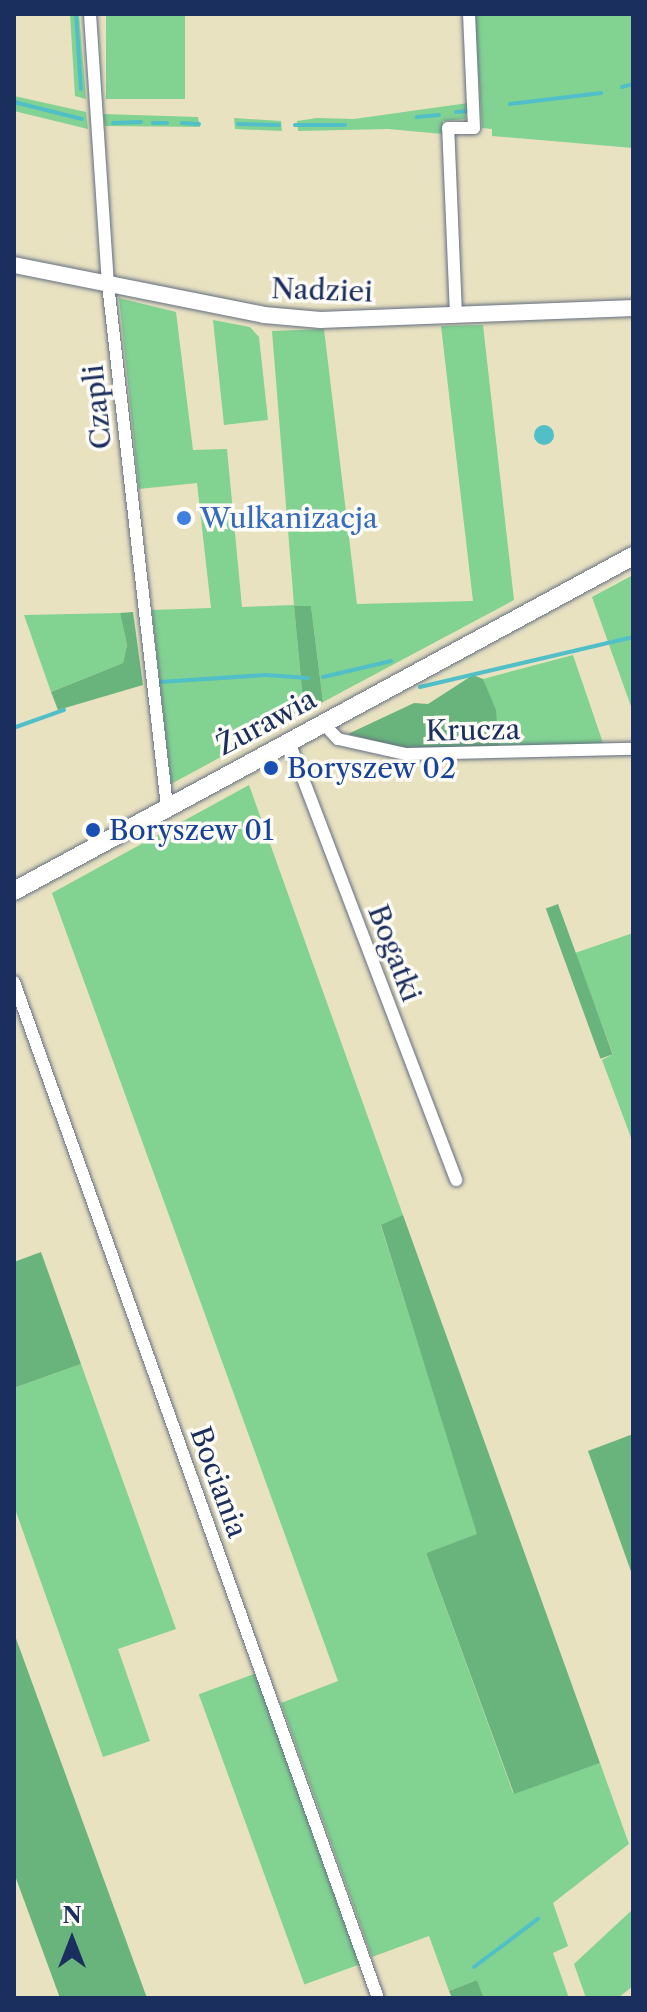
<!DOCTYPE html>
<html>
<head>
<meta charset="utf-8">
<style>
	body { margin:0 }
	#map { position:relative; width:647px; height:2012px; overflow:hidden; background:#e8e2c1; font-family:"Libre Caslon Text",serif }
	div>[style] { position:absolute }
	.green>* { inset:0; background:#82d292; transform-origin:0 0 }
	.forest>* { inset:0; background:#69b47c; transform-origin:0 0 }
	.water>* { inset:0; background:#51bfc8 }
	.round { border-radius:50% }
	.stream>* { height:4px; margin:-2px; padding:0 2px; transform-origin:2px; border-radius:2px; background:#51bfc8 }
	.roads { filter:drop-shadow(0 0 2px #636e81) drop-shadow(0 0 2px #636e81) }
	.minor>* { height:12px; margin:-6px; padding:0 6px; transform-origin:6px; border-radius:6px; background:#fff }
	.tertiary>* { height:16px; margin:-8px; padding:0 8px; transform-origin:8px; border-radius:8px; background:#fff }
	.secondary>* { height:18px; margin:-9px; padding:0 9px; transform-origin:9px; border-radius:9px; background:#fff }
	.dots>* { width:22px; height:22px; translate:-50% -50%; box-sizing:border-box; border:4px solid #fdfcf7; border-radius:50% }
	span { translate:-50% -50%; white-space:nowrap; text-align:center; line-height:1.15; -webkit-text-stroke:7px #fdfcf7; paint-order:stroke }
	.street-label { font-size:28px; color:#1b2f5e }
	.shop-label { font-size:28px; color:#366cbe }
	.left { translate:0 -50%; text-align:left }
	.transit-label { font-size:28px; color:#164399 }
	.frame { position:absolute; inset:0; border:16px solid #1b2f5e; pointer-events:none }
	.north { position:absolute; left:32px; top:1900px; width:80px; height:80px; -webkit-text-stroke:6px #fdfcf7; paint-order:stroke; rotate:0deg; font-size:22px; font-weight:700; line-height:32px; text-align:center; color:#1b2f5e }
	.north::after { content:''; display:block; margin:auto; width:28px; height:36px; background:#1b2f5e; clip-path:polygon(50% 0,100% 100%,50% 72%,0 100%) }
</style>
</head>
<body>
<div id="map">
	<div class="green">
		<i style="clip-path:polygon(70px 14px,79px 14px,86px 99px,75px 96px)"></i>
		<i style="left:106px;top:14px;width:79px;height:85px"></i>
		<i style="clip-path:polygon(475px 14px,633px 14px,633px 148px,492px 136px,492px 129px,482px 128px)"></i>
		<i style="clip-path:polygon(14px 96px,86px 112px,88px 129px,14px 111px)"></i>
		<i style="clip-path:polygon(468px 103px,465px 119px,443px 121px,443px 134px,388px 129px,298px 131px,297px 121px,317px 118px,354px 119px)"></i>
		<i style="clip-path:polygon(103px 114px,198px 117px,200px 127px,105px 126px)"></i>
		<i style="clip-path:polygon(234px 118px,281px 121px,282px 131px,235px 129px)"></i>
		<i style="clip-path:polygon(119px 298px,176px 312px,193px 450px,227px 449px,242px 607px,294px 605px,272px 331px,324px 329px,357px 604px,473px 601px,441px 326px,483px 325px,514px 600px,323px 702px,311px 606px,294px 606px,304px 712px,171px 784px,152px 610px,211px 608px,197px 483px,139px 489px)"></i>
		<i style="clip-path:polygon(213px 320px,250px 327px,259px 337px,268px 420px,224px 425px)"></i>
		<i style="clip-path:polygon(633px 575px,633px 712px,592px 597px)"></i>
		<i style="clip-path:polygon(120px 613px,127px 645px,123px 663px,51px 692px,24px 615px)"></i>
		<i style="clip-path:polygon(573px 655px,603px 743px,499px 752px,483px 679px)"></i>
		<i style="clip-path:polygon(249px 785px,403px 1215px,381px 1226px,478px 1534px,426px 1553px,513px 1793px,600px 1763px,629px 1844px,553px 1903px,568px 1946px,553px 1953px,569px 1998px,484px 1998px,477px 1980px,449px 1991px,429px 1936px,372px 1957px,281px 1703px,338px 1681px,52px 893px)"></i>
		<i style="clip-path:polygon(633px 933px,633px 1143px,602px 1060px,613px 1054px,575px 953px)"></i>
		<i style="clip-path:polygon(81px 1364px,176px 1629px,118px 1649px,150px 1741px,103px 1757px,14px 1506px,14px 1388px)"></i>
		<i style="left:257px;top:1673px;width:309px;height:62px;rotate:70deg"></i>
		<i style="clip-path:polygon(633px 1909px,633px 1986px,618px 1998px,586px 1998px,574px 1964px)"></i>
	</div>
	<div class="forest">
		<i style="clip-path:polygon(294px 606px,311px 606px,323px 702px,304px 712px)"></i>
		<i style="clip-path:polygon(133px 612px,143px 685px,58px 710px,51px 692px,123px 663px,127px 645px,120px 613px)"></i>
		<i style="clip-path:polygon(473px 675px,483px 679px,496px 710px,499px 752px,404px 748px,348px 734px,414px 703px,428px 704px)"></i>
		<i style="left:558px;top:904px;width:160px;height:13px;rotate:70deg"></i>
		<i style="clip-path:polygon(403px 1215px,600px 1763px,514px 1794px,426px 1553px,477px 1534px,381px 1225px)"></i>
		<i style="clip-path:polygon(41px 1252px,81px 1364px,14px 1388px,14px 1262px)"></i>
		<i style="clip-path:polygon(633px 1434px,633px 1577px,588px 1451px)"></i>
		<i style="clip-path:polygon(14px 1633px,147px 1998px,60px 1998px,14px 1873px)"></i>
		<i style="clip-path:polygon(477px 1980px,484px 1998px,452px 1998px,449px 1991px)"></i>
	</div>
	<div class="water">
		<i class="round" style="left:534px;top:425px;width:20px;height:20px"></i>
	</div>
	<div class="stream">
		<i style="left:76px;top:14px;width:75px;rotate:86.2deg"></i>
		<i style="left:622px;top:87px;width:11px;rotate:-15deg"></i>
		<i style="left:14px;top:102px;width:70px;rotate:14deg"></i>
		<i style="left:510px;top:104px;width:92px;rotate:-6.9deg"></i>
		<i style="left:456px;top:112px;width:12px;rotate:-5deg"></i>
		<i style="left:417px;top:117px;width:22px;rotate:-5deg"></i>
		<i style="left:113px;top:123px;width:28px;rotate:-2deg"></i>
		<i style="left:153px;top:123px;width:14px"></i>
		<i style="left:182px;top:123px;width:17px;rotate:3deg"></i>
		<i style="left:238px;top:124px;width:41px;rotate:1.4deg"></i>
		<i style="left:295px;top:125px;width:50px"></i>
		<i style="left:323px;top:677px;width:70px;rotate:-13.2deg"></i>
		<i style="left:160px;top:682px;width:106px;rotate:-3.8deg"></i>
		<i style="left:266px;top:675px;width:42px;rotate:4.1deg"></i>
		<i style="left:420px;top:687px;width:219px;rotate:-13.2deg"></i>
		<i style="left:16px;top:727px;width:51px;rotate:-19.5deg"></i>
		<i style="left:474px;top:1967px;width:80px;rotate:-36.9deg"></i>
	</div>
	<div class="roads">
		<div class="minor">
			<i style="left:90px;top:14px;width:271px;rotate:86.2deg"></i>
			<i style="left:108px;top:284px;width:526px;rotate:83.56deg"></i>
			<i style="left:456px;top:315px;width:187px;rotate:-92.4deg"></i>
			<i style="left:448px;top:128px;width:26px"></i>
			<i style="left:474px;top:128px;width:114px;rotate:-92.5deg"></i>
			<i style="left:323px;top:723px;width:22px;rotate:47deg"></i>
			<i style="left:338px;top:739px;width:70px;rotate:12.4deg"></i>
			<i style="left:406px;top:754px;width:227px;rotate:-1.3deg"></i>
			<i style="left:289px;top:742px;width:469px;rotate:69.1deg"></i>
			<i style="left:14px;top:982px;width:1079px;rotate:70.29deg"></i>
		</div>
		<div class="tertiary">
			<i style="left:14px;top:265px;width:255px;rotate:11.3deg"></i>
			<i style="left:264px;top:315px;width:57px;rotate:5deg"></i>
			<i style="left:321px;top:320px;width:312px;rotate:-2.2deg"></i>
		</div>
		<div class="secondary">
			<i style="left:14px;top:891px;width:704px;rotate:-28.42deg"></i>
		</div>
	</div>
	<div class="dots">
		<i style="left:184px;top:518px;background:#3f7fe0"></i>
		<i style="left:271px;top:768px;background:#1a4fb4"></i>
		<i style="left:93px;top:830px;background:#1a4fb4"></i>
	</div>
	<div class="street-label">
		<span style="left:322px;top:290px;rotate:2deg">Nadziei</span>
		<span style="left:97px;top:407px;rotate:-96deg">Czapli</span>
		<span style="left:266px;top:722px;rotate:-28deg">Żurawia</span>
		<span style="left:473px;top:730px;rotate:-1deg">Krucza</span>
		<span style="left:395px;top:953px;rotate:69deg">Bogatki</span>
		<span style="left:219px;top:1482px;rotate:70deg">Bociania</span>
	</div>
	<div class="shop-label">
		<span class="left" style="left:200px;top:518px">Wulkanizacja</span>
	</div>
	<div class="transit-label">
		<span class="left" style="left:287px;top:768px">Boryszew 02</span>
		<span class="left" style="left:109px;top:830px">Boryszew 01</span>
	</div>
	<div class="frame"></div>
	<div class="north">N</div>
</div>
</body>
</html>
